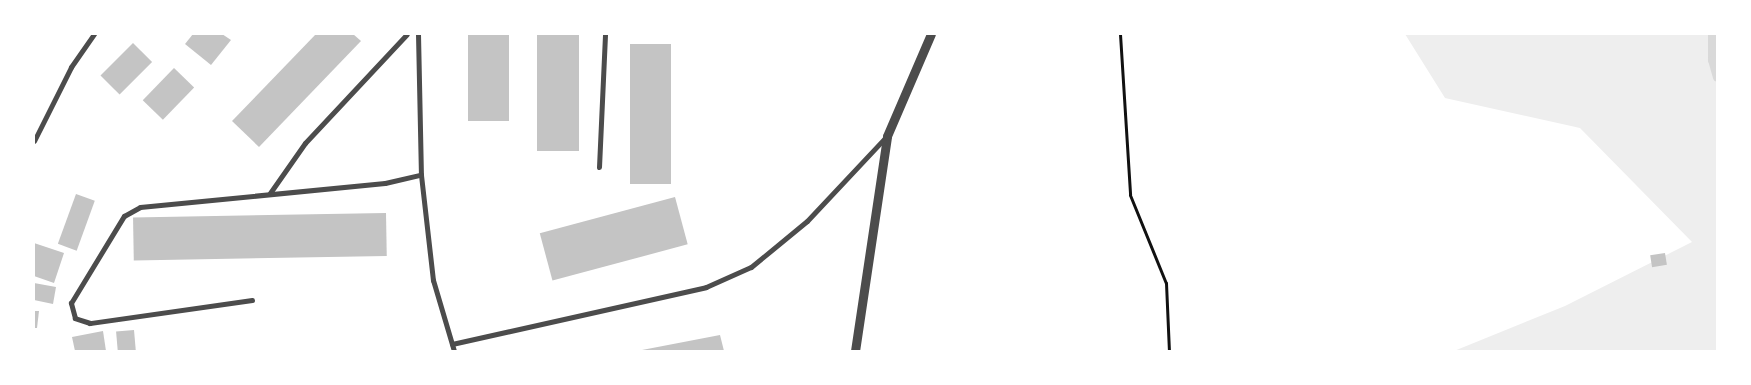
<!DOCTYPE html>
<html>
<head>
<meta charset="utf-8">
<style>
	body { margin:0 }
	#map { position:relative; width:1751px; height:385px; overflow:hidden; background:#fff; font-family:"Noto Sans",sans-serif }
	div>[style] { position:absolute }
	.green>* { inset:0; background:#eee }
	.stream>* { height:8px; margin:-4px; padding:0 4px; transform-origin:4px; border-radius:4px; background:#d9d9d9 }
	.building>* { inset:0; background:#c4c4c4; transform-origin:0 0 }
	.path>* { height:3px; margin:-1.5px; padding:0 1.5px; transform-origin:1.5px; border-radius:1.5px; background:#111 }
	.minor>* { height:5px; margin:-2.5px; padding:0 2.5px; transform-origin:2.5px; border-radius:2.5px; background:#4c4c4c }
	.tertiary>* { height:9px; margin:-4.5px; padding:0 4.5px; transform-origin:4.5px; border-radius:4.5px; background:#4c4c4c }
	span { translate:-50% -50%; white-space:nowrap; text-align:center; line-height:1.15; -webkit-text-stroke:4px #fff; paint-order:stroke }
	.frame { position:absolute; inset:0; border:35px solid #fff; pointer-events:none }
</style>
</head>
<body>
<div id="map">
	<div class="green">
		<i style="clip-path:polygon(1405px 34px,1717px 34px,1717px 351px,1454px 351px,1565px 306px,1692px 242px,1580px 128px,1445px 98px)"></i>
	</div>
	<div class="stream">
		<i style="left:1712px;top:34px;width:26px;rotate:90deg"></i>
		<i style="left:1712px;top:60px;width:18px;rotate:74deg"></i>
	</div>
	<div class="building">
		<i style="clip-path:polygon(193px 34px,222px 34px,231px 40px,211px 65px,185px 44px)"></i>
		<i style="clip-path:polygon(316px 34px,353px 34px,361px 41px,259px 147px,232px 121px)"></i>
		<i style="left:468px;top:34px;width:41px;height:87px"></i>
		<i style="left:537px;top:34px;width:42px;height:117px"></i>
		<i style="left:133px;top:43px;width:27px;height:46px;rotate:45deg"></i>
		<i style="left:630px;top:44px;width:41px;height:140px"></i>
		<i style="left:174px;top:68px;width:28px;height:45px;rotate:44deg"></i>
		<i style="left:76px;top:194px;width:20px;height:53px;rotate:20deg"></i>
		<i style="left:675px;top:197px;width:49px;height:140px;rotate:75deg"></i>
		<i style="left:386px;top:213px;width:43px;height:253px;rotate:89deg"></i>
		<i style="clip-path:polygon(34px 243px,64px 253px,54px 283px,34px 276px)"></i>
		<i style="left:1665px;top:253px;width:12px;height:15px;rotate:81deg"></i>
		<i style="clip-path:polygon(34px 283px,56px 287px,53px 304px,34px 300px)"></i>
		<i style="clip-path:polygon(34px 311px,39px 311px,37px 328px,34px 328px)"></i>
		<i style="left:134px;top:330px;width:21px;height:18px;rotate:85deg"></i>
		<i style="clip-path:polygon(103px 331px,106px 351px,75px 351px,72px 337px)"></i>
		<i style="clip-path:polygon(720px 335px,724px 351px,642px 351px,642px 350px)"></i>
	</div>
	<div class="path">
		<i style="left:1120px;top:34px;width:161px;rotate:86.4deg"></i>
		<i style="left:1130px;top:195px;width:95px;rotate:67.8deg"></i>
		<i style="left:1166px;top:283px;width:68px;rotate:87.5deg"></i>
	</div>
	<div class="minor">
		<i style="left:418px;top:34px;width:141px;rotate:88.8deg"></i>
		<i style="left:421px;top:175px;width:106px;rotate:83.5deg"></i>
		<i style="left:433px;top:280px;width:74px;rotate:73.5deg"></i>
		<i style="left:34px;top:141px;width:83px;rotate:-63.4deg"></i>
		<i style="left:71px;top:67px;width:40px;rotate:-55.1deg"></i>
		<i style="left:599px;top:167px;width:133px;rotate:-87.4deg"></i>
		<i style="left:270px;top:193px;width:61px;rotate:-55deg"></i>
		<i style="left:305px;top:143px;width:149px;rotate:-46.9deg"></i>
		<i style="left:252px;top:300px;width:164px;rotate:171.9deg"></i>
		<i style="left:90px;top:323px;width:16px;rotate:-162deg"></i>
		<i style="left:75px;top:318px;width:16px;rotate:-105deg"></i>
		<i style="left:71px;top:303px;width:102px;rotate:-58.7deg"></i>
		<i style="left:124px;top:216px;width:18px;rotate:-29deg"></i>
		<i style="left:140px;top:207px;width:246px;rotate:-5.6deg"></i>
		<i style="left:385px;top:183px;width:37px;rotate:-13deg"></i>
		<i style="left:452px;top:344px;width:260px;rotate:-12.6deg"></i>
		<i style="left:706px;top:287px;width:49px;rotate:-24deg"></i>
		<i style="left:751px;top:267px;width:72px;rotate:-39.4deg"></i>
		<i style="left:807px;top:221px;width:114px;rotate:-46.8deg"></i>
	</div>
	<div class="tertiary">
		<i style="left:855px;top:351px;width:217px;rotate:-81.5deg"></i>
		<i style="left:887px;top:136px;width:111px;rotate:-66.7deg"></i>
	</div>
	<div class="frame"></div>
</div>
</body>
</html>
